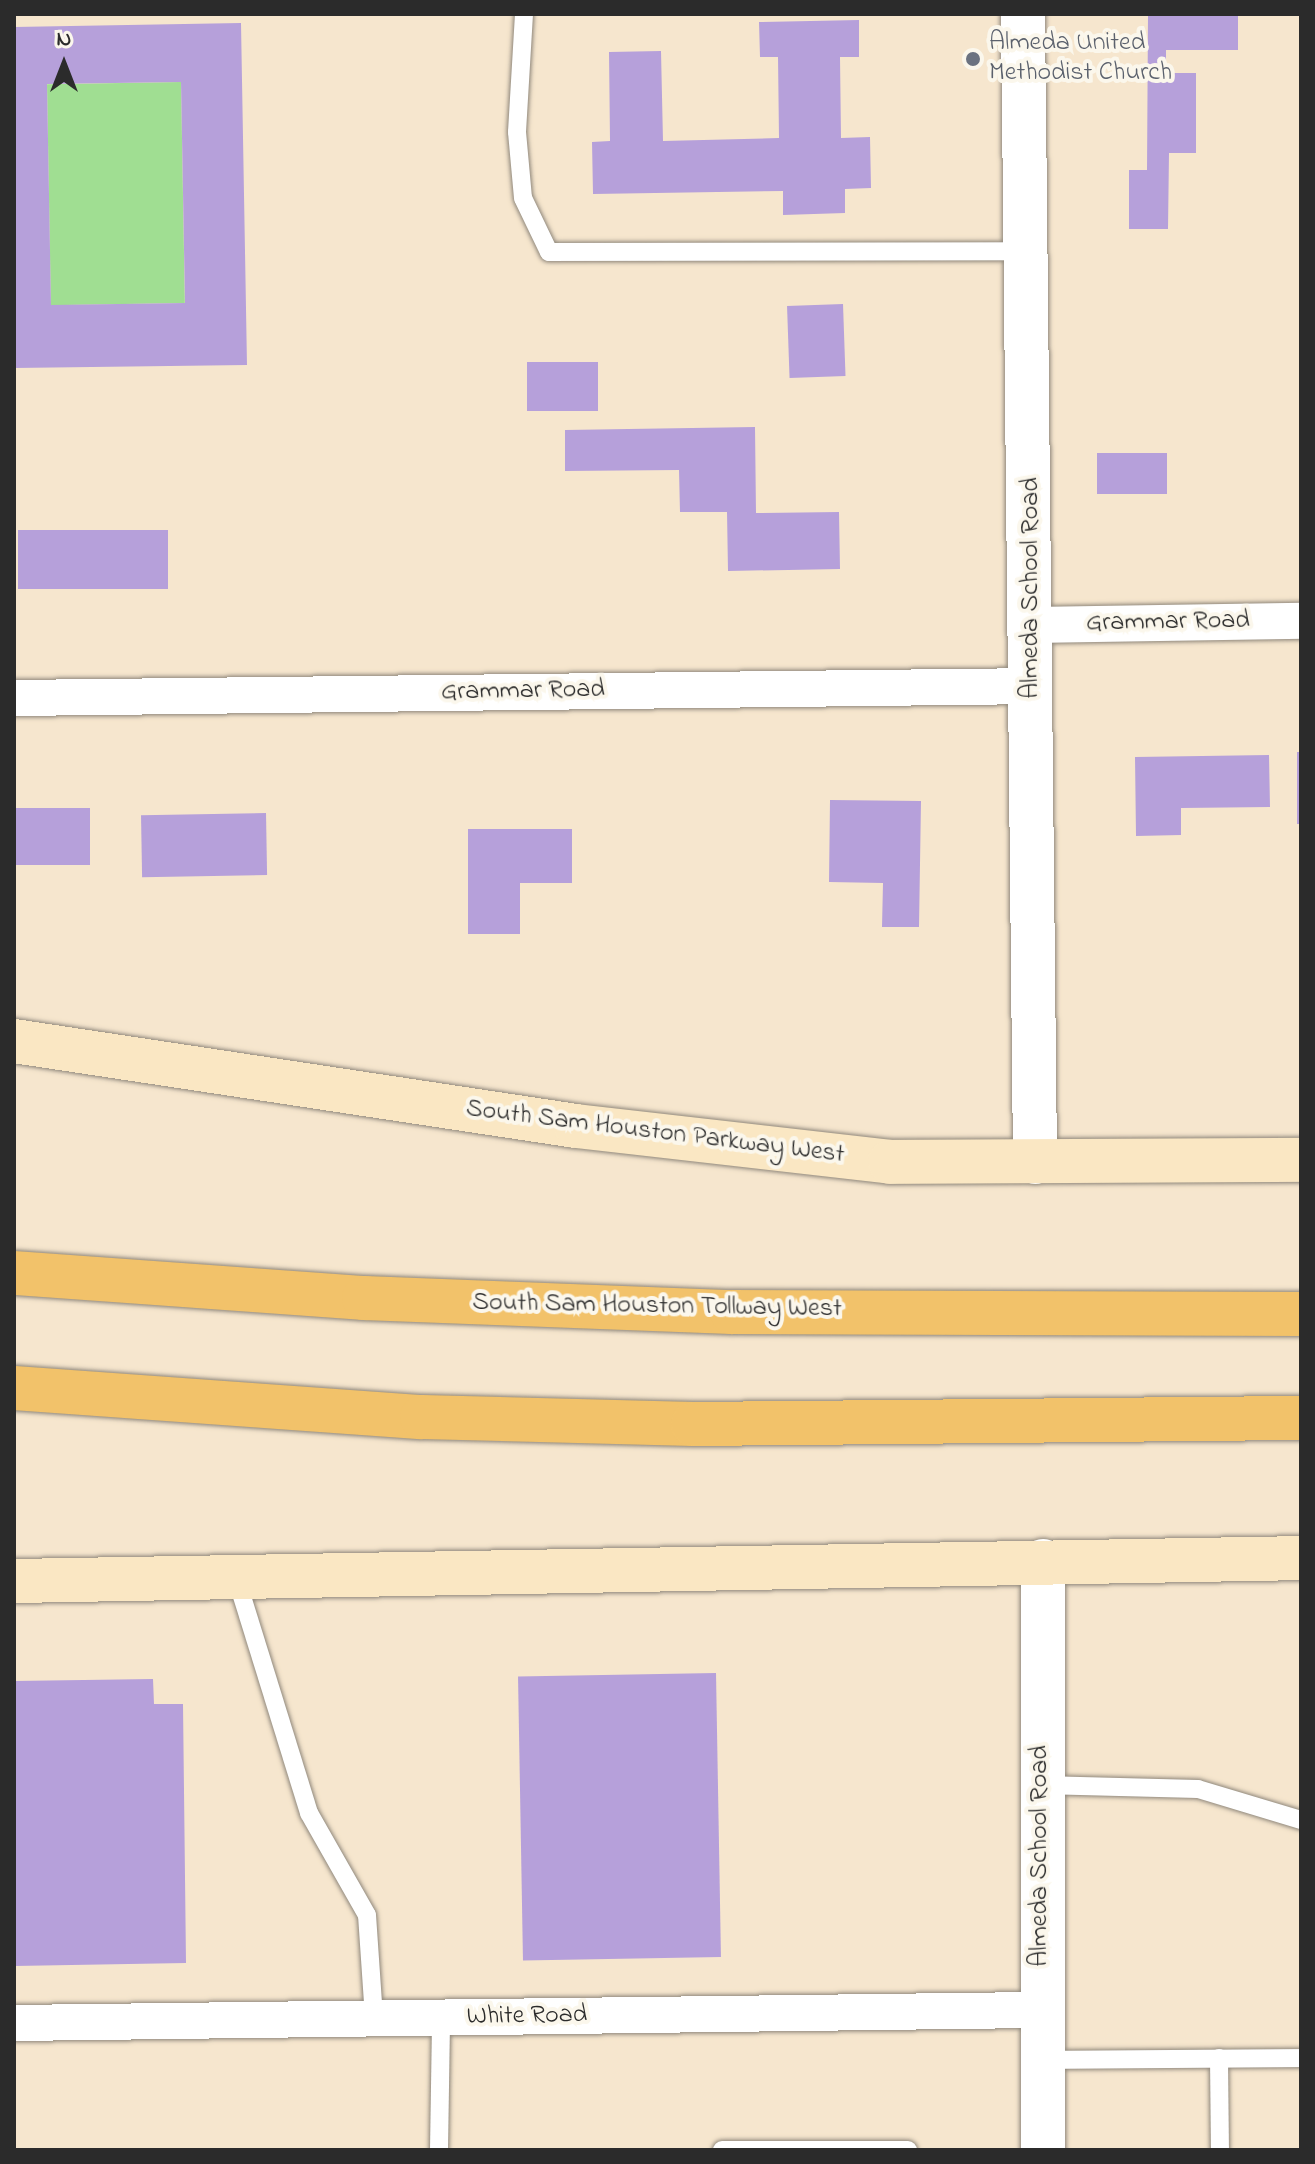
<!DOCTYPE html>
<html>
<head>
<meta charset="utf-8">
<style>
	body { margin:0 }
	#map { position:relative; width:1315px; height:2164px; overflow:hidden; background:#f6e6ce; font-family:"Indie Flower",sans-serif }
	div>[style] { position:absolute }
	.green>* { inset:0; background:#a0de92; transform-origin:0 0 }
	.building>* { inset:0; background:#b6a0da; transform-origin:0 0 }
	.roads { filter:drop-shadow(0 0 2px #90887c) drop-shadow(0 0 2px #90887c) }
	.service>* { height:18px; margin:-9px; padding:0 9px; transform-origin:9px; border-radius:9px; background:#fff }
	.minor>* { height:36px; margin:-18px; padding:0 18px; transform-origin:18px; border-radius:18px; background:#fff }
	.tertiary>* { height:44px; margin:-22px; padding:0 22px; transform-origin:22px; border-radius:22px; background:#fff }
	.secondary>* { height:44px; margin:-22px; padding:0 22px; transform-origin:22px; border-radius:22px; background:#fae7c3 }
	.motorway>* { height:44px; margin:-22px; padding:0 22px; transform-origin:22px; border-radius:22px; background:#f2c26a }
	.dots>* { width:22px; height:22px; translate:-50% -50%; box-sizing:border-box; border:4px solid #fbf7ec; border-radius:50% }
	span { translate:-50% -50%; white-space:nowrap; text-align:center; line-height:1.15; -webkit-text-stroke:8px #fbf7ec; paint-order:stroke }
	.worship-label { font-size:26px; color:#5b616d }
	.left { translate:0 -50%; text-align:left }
	.street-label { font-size:26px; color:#2b2b2b }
	.frame { position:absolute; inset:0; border:16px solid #2b2b2b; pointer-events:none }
	.north { position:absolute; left:24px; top:24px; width:80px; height:80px; -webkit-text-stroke:6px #fbf7ec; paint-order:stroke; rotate:0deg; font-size:22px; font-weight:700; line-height:32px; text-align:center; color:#2b2b2b }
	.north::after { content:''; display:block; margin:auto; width:28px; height:36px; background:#2b2b2b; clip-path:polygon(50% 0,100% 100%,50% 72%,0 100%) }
</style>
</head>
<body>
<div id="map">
	<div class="green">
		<i style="left:181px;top:82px;width:221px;height:134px;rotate:89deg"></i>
	</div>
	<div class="building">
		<i style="clip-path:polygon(1148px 14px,1238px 14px,1238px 50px,1166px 50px,1166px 73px,1196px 73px,1196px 153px,1169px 153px,1168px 229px,1129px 229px,1129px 170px,1147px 170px)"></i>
		<i style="clip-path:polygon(859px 20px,859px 57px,840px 57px,841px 138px,870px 137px,871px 188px,845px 189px,845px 213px,783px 215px,783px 191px,593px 194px,592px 142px,610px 141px,609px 52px,661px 51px,663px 141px,779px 138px,778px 57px,760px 57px,759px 22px)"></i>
		<i style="clip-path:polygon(evenodd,241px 23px,247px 365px,14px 368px,14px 27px,241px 23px,181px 82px,185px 303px,51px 305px,47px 84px,181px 82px)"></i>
		<i style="left:843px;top:304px;width:72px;height:56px;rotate:88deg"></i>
		<i style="left:527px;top:362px;width:71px;height:49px"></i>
		<i style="clip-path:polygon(755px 427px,756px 513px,839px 512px,840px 569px,728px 571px,727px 512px,680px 512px,679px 470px,565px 471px,565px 430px)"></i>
		<i style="left:1097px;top:453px;width:70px;height:41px"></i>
		<i style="left:18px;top:530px;width:150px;height:59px"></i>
		<i style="left:1297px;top:752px;width:4px;height:72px"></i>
		<i style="clip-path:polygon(1269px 755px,1270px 807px,1181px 808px,1181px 835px,1136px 836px,1135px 757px)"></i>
		<i style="clip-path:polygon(830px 800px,921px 801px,919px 927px,882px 927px,883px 883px,829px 882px)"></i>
		<i style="left:14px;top:808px;width:76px;height:57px"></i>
		<i style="left:266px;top:813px;width:62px;height:125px;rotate:89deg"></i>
		<i style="clip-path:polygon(468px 829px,572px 829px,572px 883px,520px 883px,520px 934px,468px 934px)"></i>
		<i style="left:716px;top:1673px;width:284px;height:198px;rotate:89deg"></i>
		<i style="clip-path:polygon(153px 1679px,154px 1704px,183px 1704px,186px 1963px,14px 1966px,14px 1681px)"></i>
	</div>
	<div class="roads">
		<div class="service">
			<i style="left:524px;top:14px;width:118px;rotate:93.4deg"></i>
			<i style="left:517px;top:132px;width:66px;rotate:84.8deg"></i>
			<i style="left:523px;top:198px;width:60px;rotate:64.3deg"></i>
			<i style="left:549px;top:252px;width:477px;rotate:-0.1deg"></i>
			<i style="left:236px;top:1577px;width:247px;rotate:72.8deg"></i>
			<i style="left:309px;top:1813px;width:117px;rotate:60.4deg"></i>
			<i style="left:367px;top:1915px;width:103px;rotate:86.1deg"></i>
			<i style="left:1041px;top:1785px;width:157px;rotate:1.5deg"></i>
			<i style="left:1198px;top:1789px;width:108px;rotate:16.8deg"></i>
			<i style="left:1219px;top:2058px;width:92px;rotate:89.4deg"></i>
			<i style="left:1041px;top:2060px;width:260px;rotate:-0.4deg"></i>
			<i style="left:439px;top:2150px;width:132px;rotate:-89.1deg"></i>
			<i style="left:722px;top:2150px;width:186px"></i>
		</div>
		<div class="minor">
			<i style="left:1034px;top:625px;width:267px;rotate:-0.9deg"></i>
			<i style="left:14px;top:698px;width:1019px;rotate:-0.67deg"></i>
			<i style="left:14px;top:2023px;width:1026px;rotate:-0.73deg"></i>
		</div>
		<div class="tertiary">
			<i style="left:1023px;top:14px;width:1148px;rotate:89.4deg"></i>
			<i style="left:1043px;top:1561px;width:589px;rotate:90deg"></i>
		</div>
		<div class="secondary">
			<i style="left:14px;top:1041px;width:568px;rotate:8.6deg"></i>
			<i style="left:576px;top:1126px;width:316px;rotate:6.5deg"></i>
			<i style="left:890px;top:1162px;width:411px;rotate:-0.3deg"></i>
			<i style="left:14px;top:1581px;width:1287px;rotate:-1.02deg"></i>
		</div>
		<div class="motorway">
			<i style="left:14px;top:1273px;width:351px;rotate:4.1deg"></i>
			<i style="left:364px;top:1298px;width:368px;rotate:2.2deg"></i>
			<i style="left:732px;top:1312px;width:569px;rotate:0.2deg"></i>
			<i style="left:14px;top:1388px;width:409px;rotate:4.1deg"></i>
			<i style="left:422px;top:1417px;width:271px;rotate:1.5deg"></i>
			<i style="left:693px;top:1424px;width:608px;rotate:-0.57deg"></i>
		</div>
	</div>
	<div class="dots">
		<i style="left:973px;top:59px;background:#6b7280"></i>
	</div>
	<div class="worship-label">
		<span class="left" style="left:989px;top:59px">Almeda United<br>Methodist Church</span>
	</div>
	<div class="street-label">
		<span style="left:1032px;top:588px;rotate:-90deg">Almeda School Road</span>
		<span style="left:1168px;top:623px;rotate:-1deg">Grammar Road</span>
		<span style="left:523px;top:692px;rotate:-1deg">Grammar Road</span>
		<span style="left:655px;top:1133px;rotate:7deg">South Sam Houston Parkway West</span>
		<span style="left:657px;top:1307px;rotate:1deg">South Sam Houston Tollway West</span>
		<span style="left:1041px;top:1856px;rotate:-90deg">Almeda School Road</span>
		<span style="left:527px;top:2017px;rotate:-1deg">White Road</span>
	</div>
	<div class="frame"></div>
	<div class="north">N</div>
</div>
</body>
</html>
